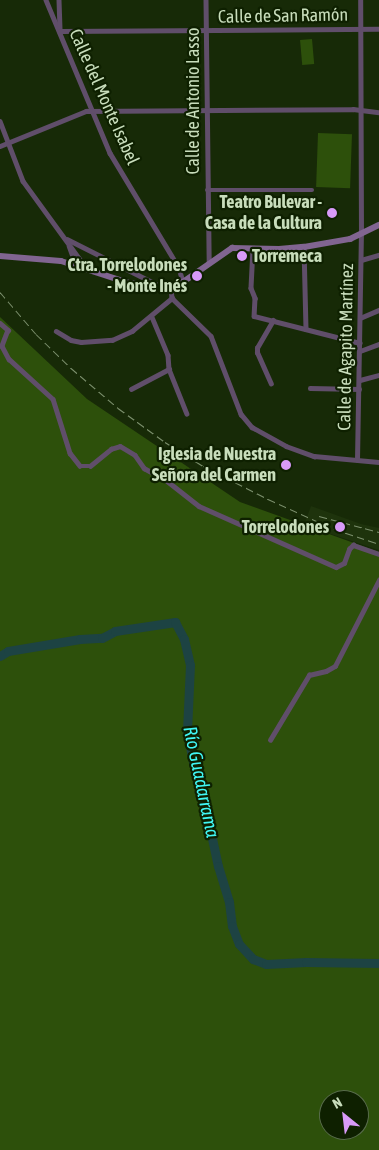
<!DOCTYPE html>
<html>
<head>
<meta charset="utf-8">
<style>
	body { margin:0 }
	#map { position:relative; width:379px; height:1150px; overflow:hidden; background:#172a07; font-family:"Asap Condensed",sans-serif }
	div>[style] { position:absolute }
	.built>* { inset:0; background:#1e330c }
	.green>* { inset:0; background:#2d500b; transform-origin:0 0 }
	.river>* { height:9px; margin:-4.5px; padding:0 4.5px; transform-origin:4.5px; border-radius:4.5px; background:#1d4343 }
	.street>* { height:4.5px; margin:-2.25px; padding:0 2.25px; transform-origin:2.25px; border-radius:2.25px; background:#604e6a }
	.secondary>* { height:6px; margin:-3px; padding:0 3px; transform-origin:3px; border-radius:3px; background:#816591 }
	.rail>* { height:1px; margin-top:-0.5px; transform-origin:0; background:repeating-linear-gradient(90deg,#7c906d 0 8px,transparent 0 12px) }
	.dots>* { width:14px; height:14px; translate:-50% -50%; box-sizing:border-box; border:2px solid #0e2000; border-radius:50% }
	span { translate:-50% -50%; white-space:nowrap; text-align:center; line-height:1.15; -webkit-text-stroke:4.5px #0e2000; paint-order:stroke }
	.street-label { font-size:18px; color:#c8ddbb }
	.poi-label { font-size:18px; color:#c8ddbb; font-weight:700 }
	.right { translate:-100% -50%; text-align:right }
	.left { translate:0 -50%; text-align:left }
	.water-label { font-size:19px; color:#40f7f4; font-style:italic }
	.north { position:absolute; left:319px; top:1090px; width:50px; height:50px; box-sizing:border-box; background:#0e2000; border:1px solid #586c4b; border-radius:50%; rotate:331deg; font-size:14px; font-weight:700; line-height:20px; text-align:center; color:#c8ddbb }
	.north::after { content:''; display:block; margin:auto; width:18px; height:22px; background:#d89af8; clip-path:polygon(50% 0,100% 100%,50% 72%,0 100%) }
</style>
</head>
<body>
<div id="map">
	<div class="built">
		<i style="clip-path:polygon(311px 506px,361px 524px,379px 528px,379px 550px,304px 525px)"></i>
	</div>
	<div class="green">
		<i style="left:312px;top:39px;width:25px;height:12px;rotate:85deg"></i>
		<i style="left:318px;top:133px;width:34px;height:54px;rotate:2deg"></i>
		<i style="clip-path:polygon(evenodd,0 317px,87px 399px,240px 502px,379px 552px,379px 1150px,0 1150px,0 317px,329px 1100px,359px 1100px,359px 1130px,329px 1130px,329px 1100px)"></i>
	</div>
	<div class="river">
		<i style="left:0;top:656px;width:9px;rotate:-32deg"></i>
		<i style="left:8px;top:651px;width:73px;rotate:-9.5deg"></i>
		<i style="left:80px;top:639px;width:22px;rotate:-3deg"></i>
		<i style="left:102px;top:638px;width:15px;rotate:-28deg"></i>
		<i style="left:115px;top:631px;width:61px;rotate:-8.5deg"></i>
		<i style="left:175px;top:622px;width:19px;rotate:62deg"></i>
		<i style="left:184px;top:639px;width:27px;rotate:77deg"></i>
		<i style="left:190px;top:665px;width:66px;rotate:92.6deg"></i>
		<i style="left:187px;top:731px;width:36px;rotate:79deg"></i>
		<i style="left:194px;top:766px;width:22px;rotate:72deg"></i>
		<i style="left:201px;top:787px;width:81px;rotate:77.9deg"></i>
		<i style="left:218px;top:866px;width:38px;rotate:73deg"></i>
		<i style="left:229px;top:902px;width:24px;rotate:83deg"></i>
		<i style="left:232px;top:926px;width:19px;rotate:69deg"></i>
		<i style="left:239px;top:944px;width:21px;rotate:47deg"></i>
		<i style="left:253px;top:959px;width:14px;rotate:21deg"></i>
		<i style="left:266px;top:964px;width:40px;rotate:-2.9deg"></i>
		<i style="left:306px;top:962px;width:73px;rotate:0.8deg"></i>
	</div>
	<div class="street">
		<i style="left:46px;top:0;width:166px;rotate:67.3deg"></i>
		<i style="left:110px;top:153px;width:134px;rotate:59deg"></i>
		<i style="left:179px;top:268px;width:15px;rotate:74deg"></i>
		<i style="left:59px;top:0;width:31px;rotate:88deg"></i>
		<i style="left:60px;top:31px;width:319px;rotate:-0.4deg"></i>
		<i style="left:206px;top:0;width:262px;rotate:89.3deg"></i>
		<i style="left:0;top:121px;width:64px;rotate:69deg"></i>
		<i style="left:23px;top:181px;width:109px;rotate:54deg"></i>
		<i style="left:0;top:146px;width:93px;rotate:-22.1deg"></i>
		<i style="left:86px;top:111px;width:267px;rotate:-0.4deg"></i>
		<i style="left:353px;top:109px;width:26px;rotate:7deg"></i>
		<i style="left:207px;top:190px;width:105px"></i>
		<i style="left:67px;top:239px;width:102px;rotate:26.8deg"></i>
		<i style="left:304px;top:247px;width:82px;rotate:88.6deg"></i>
		<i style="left:253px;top:248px;width:40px;rotate:92.9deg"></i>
		<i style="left:251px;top:288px;width:11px;rotate:68deg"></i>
		<i style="left:255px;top:298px;width:18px;rotate:93deg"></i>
		<i style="left:254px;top:316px;width:109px;rotate:14.3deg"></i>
		<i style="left:361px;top:260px;width:19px;rotate:-16deg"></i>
		<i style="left:68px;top:262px;width:6px;rotate:-39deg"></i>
		<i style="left:73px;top:258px;width:12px;rotate:-110deg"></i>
		<i style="left:171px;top:287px;width:11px;rotate:85deg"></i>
		<i style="left:172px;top:298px;width:54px;rotate:44.3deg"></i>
		<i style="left:211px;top:336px;width:84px;rotate:69deg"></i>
		<i style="left:241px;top:414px;width:17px;rotate:50deg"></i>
		<i style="left:252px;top:427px;width:39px;rotate:29deg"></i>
		<i style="left:286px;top:446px;width:30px;rotate:20deg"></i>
		<i style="left:314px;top:456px;width:65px;rotate:5.3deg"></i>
		<i style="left:152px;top:317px;width:41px;rotate:67.2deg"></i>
		<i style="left:168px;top:355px;width:14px;rotate:86deg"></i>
		<i style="left:169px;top:369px;width:48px;rotate:68.2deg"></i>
		<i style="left:360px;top:318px;width:21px;rotate:-23deg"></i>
		<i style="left:0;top:323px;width:11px;rotate:41deg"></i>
		<i style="left:8px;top:330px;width:17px;rotate:111deg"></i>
		<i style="left:2px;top:346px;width:15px;rotate:62deg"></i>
		<i style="left:9px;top:359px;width:59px;rotate:42.3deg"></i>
		<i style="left:53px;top:399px;width:57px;rotate:72.5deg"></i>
		<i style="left:70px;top:453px;width:16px;rotate:52deg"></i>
		<i style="left:80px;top:466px;width:10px"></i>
		<i style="left:90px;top:466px;width:27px;rotate:-39deg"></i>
		<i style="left:111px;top:449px;width:9px;rotate:-18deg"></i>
		<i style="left:120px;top:446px;width:17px;rotate:31deg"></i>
		<i style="left:135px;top:455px;width:16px;rotate:55deg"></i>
		<i style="left:144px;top:468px;width:25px;rotate:29deg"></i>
		<i style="left:166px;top:480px;width:42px;rotate:38.2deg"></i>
		<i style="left:199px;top:506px;width:150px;rotate:24deg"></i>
		<i style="left:336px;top:567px;width:9px;rotate:-27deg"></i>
		<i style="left:344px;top:563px;width:15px;rotate:-70deg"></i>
		<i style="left:349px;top:549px;width:6px;rotate:-45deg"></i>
		<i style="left:353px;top:545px;width:28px;rotate:19deg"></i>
		<i style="left:56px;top:331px;width:17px;rotate:31deg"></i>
		<i style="left:71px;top:340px;width:10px;rotate:11deg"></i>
		<i style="left:81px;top:342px;width:31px;rotate:-4deg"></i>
		<i style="left:112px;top:340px;width:22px;rotate:-24deg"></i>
		<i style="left:132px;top:331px;width:52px;rotate:-39.5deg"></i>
		<i style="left:360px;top:351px;width:20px;rotate:-20deg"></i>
		<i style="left:360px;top:380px;width:20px;rotate:-15deg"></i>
		<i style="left:271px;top:384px;width:34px;rotate:-114deg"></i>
		<i style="left:257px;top:353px;width:5px;rotate:-90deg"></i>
		<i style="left:257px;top:348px;width:32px;rotate:-60deg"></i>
		<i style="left:310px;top:388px;width:49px;rotate:1.2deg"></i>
		<i style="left:131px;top:389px;width:43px;rotate:-27.8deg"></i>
		<i style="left:357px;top:460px;width:226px;rotate:-89deg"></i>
		<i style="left:361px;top:234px;width:234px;rotate:-90.2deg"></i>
		<i style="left:270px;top:740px;width:76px;rotate:-59deg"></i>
		<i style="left:309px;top:675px;width:17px;rotate:-13deg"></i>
		<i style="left:326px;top:671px;width:10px;rotate:-29deg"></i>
		<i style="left:335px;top:666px;width:97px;rotate:-62.9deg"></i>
	</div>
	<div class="secondary">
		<i style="left:0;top:256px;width:61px;rotate:4.7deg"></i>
		<i style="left:61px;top:261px;width:71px;rotate:17.9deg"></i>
		<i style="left:129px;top:283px;width:42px;rotate:5.4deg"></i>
		<i style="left:171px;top:287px;width:13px;rotate:-23deg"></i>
		<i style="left:183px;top:282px;width:60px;rotate:-34.8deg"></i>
		<i style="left:232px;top:248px;width:47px;rotate:1.2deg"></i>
		<i style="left:279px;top:249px;width:25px;rotate:-5deg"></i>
		<i style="left:304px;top:247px;width:47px;rotate:-9.9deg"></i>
		<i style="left:350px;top:239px;width:32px;rotate:-26deg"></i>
	</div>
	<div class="rail">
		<i style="left:0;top:292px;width:55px;rotate:49.4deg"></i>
		<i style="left:36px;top:334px;width:49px;rotate:44.2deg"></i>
		<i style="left:71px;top:368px;width:62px;rotate:40.4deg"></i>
		<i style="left:118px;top:408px;width:58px;rotate:35.9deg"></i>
		<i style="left:165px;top:442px;width:45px;rotate:32.3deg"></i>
		<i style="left:203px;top:466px;width:73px;rotate:26.9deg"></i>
		<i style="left:268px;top:499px;width:72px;rotate:24.4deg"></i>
		<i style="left:334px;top:529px;width:47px;rotate:18.4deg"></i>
		<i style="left:319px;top:516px;width:62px;rotate:14.9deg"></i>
	</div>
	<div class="dots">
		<i style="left:332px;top:213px;background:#d89af8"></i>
		<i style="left:242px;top:256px;background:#d89af8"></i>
		<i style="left:197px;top:276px;background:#d89af8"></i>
		<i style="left:286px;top:465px;background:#d89af8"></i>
		<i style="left:340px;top:527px;background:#d89af8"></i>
	</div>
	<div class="street-label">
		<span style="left:283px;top:16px;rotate:-1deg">Calle de San Ramón</span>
		<span style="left:104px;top:97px;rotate:66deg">Calle del Monte Isabel</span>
		<span style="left:193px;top:101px;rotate:-90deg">Calle de Antonio Lasso</span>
		<span style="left:346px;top:347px;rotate:-89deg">Calle de Agapito Martínez</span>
	</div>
	<div class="poi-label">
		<span class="right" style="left:322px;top:213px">Teatro Bulevar -<br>Casa de la Cultura</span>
		<span class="left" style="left:252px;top:256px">Torremeca</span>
		<span class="right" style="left:187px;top:276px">Ctra. Torrelodones<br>- Monte Inés</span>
		<span class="right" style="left:276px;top:465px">Iglesia de Nuestra<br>Señora del Carmen</span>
		<span class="right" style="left:329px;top:527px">Torrelodones</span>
	</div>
	<div class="water-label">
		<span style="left:201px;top:782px;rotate:78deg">Río Guadarrama</span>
	</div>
	<div class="north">N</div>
</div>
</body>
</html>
